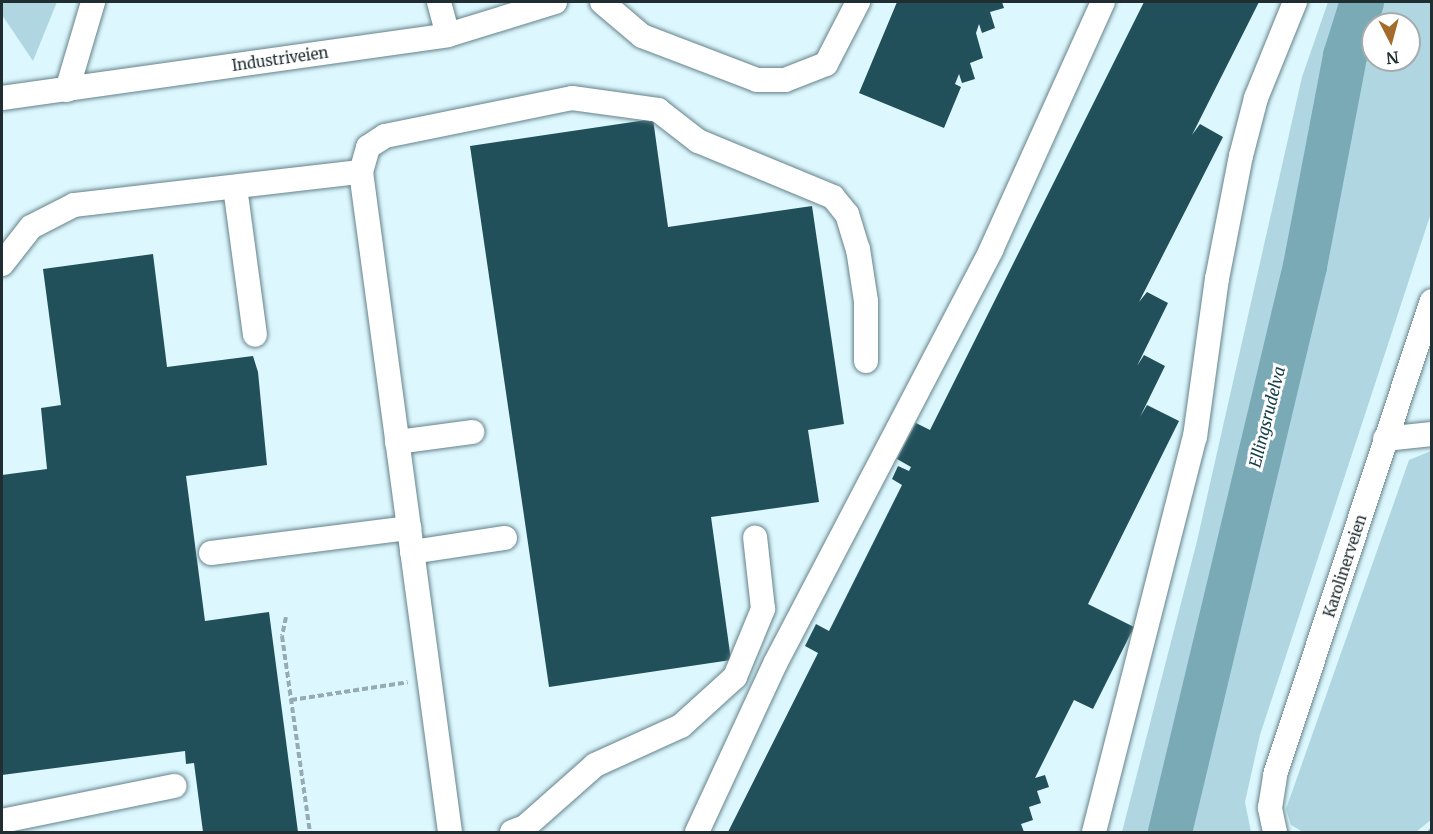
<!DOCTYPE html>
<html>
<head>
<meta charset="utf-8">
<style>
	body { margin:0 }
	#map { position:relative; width:1433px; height:834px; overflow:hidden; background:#ddf7fe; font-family:Merriweather,serif }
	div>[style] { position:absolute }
	.green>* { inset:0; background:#b0d7e1 }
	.river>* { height:44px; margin:-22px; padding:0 22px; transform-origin:22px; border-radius:22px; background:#7baab7 }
	.building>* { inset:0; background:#21505b }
	.path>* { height:4px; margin-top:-2px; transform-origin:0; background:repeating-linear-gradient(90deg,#96abb1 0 6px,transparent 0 9px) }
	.roads { filter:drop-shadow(0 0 2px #64828a) drop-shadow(0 0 2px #64828a) }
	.minor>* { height:24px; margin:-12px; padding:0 12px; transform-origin:12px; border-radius:12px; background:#fff }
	span { translate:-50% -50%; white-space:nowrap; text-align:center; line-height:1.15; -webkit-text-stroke:6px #fff; paint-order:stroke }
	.street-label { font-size:15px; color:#212e31 }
	.water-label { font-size:16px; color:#14404a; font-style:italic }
	.frame { position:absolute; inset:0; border:3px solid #212e31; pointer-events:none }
	.north { position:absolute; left:1361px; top:12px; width:60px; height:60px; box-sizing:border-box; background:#fff; border:2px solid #a6abad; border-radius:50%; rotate:174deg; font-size:16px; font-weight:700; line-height:24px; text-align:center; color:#212e31 }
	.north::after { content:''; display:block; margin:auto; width:21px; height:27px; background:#a56b2b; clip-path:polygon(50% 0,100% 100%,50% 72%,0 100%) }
</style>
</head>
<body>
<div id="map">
	<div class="green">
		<i style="clip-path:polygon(2px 2px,57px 2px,33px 61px,2px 15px)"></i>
		<i style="clip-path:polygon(evenodd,1328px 2px,1431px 2px,1431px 213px,1260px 735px,1245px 802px,1251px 832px,1122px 832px,1197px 541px,1302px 77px,1328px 2px,1373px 24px,1409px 24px,1409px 60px,1373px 60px,1373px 24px)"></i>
		<i style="clip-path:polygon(1431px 451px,1431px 820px,1416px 832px,1303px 832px,1291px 825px,1286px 809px,1409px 460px)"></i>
	</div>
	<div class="river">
		<i style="left:1170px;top:832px;width:582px;rotate:-76.58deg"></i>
		<i style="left:1305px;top:266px;width:214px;rotate:-79.2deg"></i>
		<i style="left:1345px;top:56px;width:57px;rotate:-72.5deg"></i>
	</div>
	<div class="building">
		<i style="clip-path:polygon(897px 2px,1002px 2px,1004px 8px,990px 12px,995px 28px,982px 33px,979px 24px,976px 33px,983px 58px,970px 63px,975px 79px,962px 83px,959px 74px,955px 84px,961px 87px,944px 128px,859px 93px)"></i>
		<i style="clip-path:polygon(1144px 2px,1259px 2px,1192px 135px,1200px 124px,1223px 137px,1139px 302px,1147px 292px,1168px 303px,1137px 366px,1144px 355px,1165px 366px,1140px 417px,1147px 405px,1179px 421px,1088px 604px,1134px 627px,1093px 709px,1074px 700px,1035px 778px,1045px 775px,1049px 787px,1037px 791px,1041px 803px,1029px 807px,1033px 820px,1021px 824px,1024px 832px,728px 832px,818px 653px,805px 646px,816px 624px,829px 631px,902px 485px,892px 479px,898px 466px,909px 471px,911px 467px,897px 459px,916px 423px,930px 430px)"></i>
		<i style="clip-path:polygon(653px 119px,668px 227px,812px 206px,844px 424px,808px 430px,819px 502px,711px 517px,731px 660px,549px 687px,470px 146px)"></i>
		<i style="clip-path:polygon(153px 254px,167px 367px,253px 356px,258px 372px,267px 465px,186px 476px,205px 621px,269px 612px,298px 832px,203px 832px,194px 763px,186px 764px,185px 751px,2px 775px,2px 475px,47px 469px,41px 408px,61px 405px,43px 269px)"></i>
	</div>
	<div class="path">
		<i style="left:286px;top:617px;width:19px;rotate:102deg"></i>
		<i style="left:282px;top:636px;width:198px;rotate:81.9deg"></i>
		<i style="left:291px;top:700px;width:118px;rotate:-8.7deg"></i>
		<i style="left:1429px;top:832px;width:4px;rotate:-34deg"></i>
	</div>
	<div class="roads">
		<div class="minor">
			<i style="left:439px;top:2px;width:34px;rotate:75deg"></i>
			<i style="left:602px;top:2px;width:52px;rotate:40.4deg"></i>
			<i style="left:642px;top:36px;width:123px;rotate:20.9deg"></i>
			<i style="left:757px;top:80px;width:28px"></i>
			<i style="left:785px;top:80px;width:44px;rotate:-21.3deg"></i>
			<i style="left:826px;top:64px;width:70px;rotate:-62.7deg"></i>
			<i style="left:67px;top:90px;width:92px;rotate:-73.5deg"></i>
			<i style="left:2px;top:98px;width:450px;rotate:-8deg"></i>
			<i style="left:448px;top:35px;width:112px;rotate:-17.1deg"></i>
			<i style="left:235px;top:187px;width:149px;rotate:82.3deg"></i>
			<i style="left:2px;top:264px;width:47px;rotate:-51.9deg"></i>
			<i style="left:31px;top:227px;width:48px;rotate:-27.1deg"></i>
			<i style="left:74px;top:205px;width:289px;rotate:-6.6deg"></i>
			<i style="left:1385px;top:439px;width:47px;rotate:-6.1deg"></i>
			<i style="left:397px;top:442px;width:76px;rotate:-7.6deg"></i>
			<i style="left:412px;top:552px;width:94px;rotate:-8.6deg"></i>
			<i style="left:211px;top:553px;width:200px;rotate:-7.2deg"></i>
			<i style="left:2px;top:821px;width:176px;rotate:-11.5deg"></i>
			<i style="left:450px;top:832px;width:666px;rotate:-97.68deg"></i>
			<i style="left:361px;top:172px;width:26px;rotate:-74deg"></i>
			<i style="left:368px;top:147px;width:20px;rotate:-33deg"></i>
			<i style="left:385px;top:136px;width:191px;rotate:-11.5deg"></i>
			<i style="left:572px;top:98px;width:87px;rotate:7.9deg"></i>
			<i style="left:658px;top:110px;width:51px;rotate:37.8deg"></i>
			<i style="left:698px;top:141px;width:146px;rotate:22.5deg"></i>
			<i style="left:833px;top:197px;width:22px;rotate:51deg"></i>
			<i style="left:847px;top:214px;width:37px;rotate:73deg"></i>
			<i style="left:858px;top:249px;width:53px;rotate:81.3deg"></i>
			<i style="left:866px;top:301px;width:60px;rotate:90deg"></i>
			<i style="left:512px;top:832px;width:14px;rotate:-21deg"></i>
			<i style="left:525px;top:827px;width:94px;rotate:-41.5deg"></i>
			<i style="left:595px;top:765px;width:94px;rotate:-24.4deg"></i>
			<i style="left:681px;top:726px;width:73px;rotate:-42.2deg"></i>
			<i style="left:735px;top:677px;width:74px;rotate:-67.6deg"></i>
			<i style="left:763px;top:609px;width:72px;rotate:-96.3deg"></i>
			<i style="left:697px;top:832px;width:187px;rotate:-65.1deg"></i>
			<i style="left:776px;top:662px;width:465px;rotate:-62.4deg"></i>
			<i style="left:991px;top:250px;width:272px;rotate:-65.7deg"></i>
			<i style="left:1094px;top:832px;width:408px;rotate:-75.7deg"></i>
			<i style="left:1195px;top:437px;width:160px;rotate:-82.1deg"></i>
			<i style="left:1217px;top:279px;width:125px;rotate:-79deg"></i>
			<i style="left:1241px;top:156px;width:60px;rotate:-75.5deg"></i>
			<i style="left:1256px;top:98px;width:104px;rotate:-67.9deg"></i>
			<i style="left:1275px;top:832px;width:25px;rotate:-102deg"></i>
			<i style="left:1270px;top:808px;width:33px;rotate:-81deg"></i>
			<i style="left:1275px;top:775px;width:499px;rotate:-71.7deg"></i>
		</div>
	</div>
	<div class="street-label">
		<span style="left:280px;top:59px;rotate:-8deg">Industriveien</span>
		<span style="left:1345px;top:566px;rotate:-72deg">Karolinerveien</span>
	</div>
	<div class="water-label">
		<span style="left:1267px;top:417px;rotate:-76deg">Ellingsrudelva</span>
	</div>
	<div class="frame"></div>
	<div class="north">N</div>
</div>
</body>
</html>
